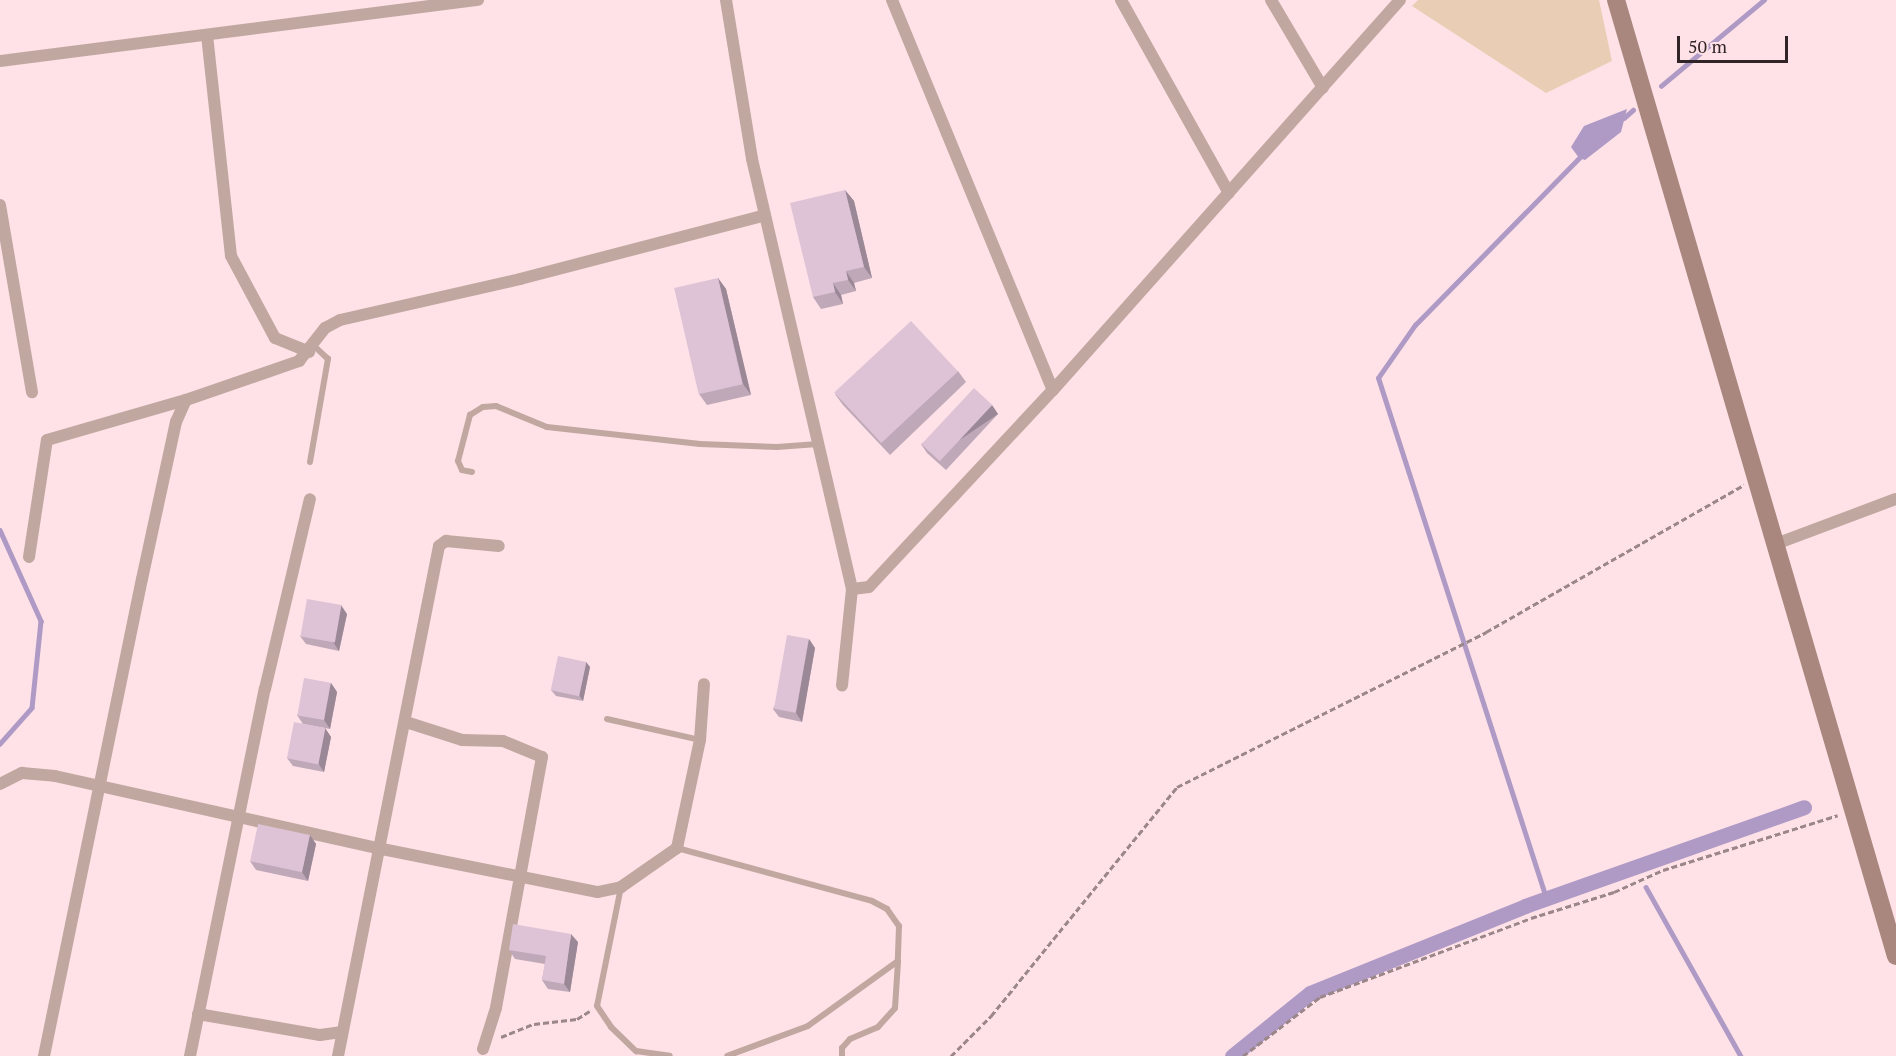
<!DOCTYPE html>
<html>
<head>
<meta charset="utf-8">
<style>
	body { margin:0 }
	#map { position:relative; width:1896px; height:1056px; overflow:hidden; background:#fee2e7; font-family:"PT Serif",serif }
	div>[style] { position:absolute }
	.green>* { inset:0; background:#e9ceb5 }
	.water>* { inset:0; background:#af9ac6 }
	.stream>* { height:4.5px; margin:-2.25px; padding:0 2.25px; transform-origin:2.25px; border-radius:2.25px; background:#af9ac6 }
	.canal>* { height:15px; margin:-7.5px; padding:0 7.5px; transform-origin:7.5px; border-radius:7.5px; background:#af9ac6 }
	.path>* { height:3px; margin-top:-1.5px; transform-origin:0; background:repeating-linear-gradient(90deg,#9b868a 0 6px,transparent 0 9px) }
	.lane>* { height:6px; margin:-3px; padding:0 3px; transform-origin:3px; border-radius:3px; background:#c0a8a1 }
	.street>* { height:12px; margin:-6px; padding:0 6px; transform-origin:6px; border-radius:6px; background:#c0a8a1 }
	.secondary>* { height:18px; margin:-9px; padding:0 9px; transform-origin:9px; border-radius:9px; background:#aa877e }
	.wall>* { inset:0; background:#bfa8b8 }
	.shaded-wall>* { inset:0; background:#9b8896; transform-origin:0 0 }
	.building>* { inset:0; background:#dec3d6; transform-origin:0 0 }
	span { translate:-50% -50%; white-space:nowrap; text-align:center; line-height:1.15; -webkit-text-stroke:4.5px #fee2e7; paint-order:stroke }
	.scale { position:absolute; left:1677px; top:36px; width:111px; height:27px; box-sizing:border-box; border:3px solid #312427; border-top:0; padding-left:8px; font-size:18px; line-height:21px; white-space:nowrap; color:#312427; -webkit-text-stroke:4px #fee2e7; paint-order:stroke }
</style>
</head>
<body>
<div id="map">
	<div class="green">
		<i style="clip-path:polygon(1418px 0,1599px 0,1612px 61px,1546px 93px,1412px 6px)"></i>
	</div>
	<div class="water">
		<i style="clip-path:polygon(1627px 109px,1621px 132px,1585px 160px,1579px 158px,1571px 147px,1584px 126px)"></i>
	</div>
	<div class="stream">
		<i style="left:1661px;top:86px;width:134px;rotate:-39.9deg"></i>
		<i style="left:1624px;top:118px;width:12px;rotate:-42deg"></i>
		<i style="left:0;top:530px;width:100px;rotate:65.7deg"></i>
		<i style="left:41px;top:621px;width:87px;rotate:95.9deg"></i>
		<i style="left:32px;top:708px;width:48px;rotate:131.6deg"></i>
		<i style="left:1646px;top:887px;width:194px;rotate:60.7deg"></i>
		<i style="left:1546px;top:898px;width:546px;rotate:-107.9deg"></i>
		<i style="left:1378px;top:378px;width:65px;rotate:-55.1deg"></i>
		<i style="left:1415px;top:325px;width:238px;rotate:-45.5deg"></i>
	</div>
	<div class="canal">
		<i style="left:1232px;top:1056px;width:100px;rotate:-38.9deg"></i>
		<i style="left:1310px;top:993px;width:232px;rotate:-22deg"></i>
		<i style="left:1525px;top:906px;width:296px;rotate:-19.5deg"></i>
	</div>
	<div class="path">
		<i style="left:501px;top:1037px;width:35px;rotate:-22deg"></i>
		<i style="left:534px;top:1024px;width:43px;rotate:-6.6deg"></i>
		<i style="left:577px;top:1019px;width:15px;rotate:-32deg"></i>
		<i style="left:951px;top:1056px;width:57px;rotate:-45deg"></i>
		<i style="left:991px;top:1016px;width:295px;rotate:-50.9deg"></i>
		<i style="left:1177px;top:787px;width:346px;rotate:-26.6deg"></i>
		<i style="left:1486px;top:632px;width:297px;rotate:-29.7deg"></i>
		<i style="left:1243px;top:1056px;width:97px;rotate:-37.5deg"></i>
		<i style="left:1320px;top:997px;width:225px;rotate:-20.5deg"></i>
		<i style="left:1531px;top:918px;width:87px;rotate:-17.4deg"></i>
		<i style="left:1614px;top:892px;width:54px;rotate:-24.2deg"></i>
		<i style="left:1663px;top:870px;width:183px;rotate:-17.4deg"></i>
	</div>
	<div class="lane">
		<i style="left:310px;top:462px;width:105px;rotate:-80.1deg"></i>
		<i style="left:328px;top:359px;width:21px;rotate:-137deg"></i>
		<i style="left:472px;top:472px;width:10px;rotate:-169deg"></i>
		<i style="left:462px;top:470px;width:10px;rotate:-114deg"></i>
		<i style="left:458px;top:461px;width:48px;rotate:-75.4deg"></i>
		<i style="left:470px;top:415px;width:15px;rotate:-32deg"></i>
		<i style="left:483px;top:407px;width:13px;rotate:-4deg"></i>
		<i style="left:496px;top:406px;width:55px;rotate:22.4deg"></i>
		<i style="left:547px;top:427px;width:154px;rotate:6.3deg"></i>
		<i style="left:700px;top:444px;width:77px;rotate:2.2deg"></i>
		<i style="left:777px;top:447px;width:41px;rotate:-4.2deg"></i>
		<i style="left:607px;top:719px;width:95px;rotate:12.7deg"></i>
		<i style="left:677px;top:848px;width:202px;rotate:15.2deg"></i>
		<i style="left:872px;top:901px;width:17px;rotate:28deg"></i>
		<i style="left:887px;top:909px;width:21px;rotate:55deg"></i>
		<i style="left:899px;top:926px;width:35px;rotate:92deg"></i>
		<i style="left:898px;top:961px;width:111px;rotate:144.2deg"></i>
		<i style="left:808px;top:1026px;width:86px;rotate:159.7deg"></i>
		<i style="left:621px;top:887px;width:121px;rotate:101.4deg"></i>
		<i style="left:597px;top:1006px;width:25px;rotate:56deg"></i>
		<i style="left:611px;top:1027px;width:35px;rotate:44deg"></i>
		<i style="left:636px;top:1051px;width:34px;rotate:8deg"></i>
		<i style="left:842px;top:1056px;width:8px;rotate:-90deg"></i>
		<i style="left:842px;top:1048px;width:12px;rotate:-48deg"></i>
		<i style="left:850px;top:1039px;width:30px;rotate:-23deg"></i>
		<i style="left:878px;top:1027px;width:25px;rotate:-48deg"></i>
		<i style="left:895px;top:1008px;width:47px;rotate:-86.3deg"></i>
	</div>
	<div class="street">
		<i style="left:726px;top:0;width:161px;rotate:80.7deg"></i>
		<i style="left:752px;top:159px;width:441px;rotate:76.9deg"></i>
		<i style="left:852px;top:589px;width:97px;rotate:95.9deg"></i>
		<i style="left:892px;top:0;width:422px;rotate:67.6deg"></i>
		<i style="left:1121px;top:0;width:221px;rotate:60.8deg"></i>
		<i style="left:1271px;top:0;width:102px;rotate:59.4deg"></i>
		<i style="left:207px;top:35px;width:222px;rotate:83.8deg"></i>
		<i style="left:231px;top:256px;width:93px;rotate:61.8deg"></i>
		<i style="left:275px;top:338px;width:37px;rotate:22deg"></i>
		<i style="left:0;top:61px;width:482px;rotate:-7.3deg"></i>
		<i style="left:0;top:205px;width:190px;rotate:80.3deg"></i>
		<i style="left:1776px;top:544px;width:128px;rotate:-20.6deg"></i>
		<i style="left:29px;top:557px;width:118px;rotate:-81.3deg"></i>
		<i style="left:47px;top:440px;width:145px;rotate:-16.1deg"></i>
		<i style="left:852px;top:589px;width:17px;rotate:-7deg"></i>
		<i style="left:869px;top:587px;width:270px;rotate:-47deg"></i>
		<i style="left:1053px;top:390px;width:522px;rotate:-48.34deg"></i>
		<i style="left:406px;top:722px;width:59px;rotate:17.8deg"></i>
		<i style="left:462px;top:740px;width:41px;rotate:1.4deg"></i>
		<i style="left:503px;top:741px;width:42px;rotate:22.3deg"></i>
		<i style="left:542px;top:757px;width:255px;rotate:100.4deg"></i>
		<i style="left:496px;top:1008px;width:43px;rotate:107.6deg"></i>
		<i style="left:0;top:784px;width:25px;rotate:-27deg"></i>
		<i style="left:22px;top:773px;width:33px;rotate:5deg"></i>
		<i style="left:55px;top:776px;width:335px;rotate:12.6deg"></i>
		<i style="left:382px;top:849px;width:220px;rotate:11.3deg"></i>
		<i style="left:598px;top:892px;width:24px;rotate:-12deg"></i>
		<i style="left:621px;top:887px;width:68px;rotate:-34.9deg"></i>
		<i style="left:677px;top:848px;width:110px;rotate:-78deg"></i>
		<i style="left:700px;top:740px;width:56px;rotate:-85.9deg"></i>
		<i style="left:198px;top:1014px;width:124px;rotate:9.8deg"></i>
		<i style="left:320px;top:1035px;width:21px;rotate:-8deg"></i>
		<i style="left:44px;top:1056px;width:487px;rotate:-78.4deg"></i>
		<i style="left:142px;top:579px;width:161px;rotate:-77.8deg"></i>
		<i style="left:176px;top:422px;width:24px;rotate:-66deg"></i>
		<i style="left:186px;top:400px;width:120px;rotate:-19deg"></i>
		<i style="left:299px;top:361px;width:42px;rotate:-51.8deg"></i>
		<i style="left:325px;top:328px;width:17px;rotate:-28deg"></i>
		<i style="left:340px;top:320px;width:185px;rotate:-12.8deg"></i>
		<i style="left:520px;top:279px;width:253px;rotate:-14.6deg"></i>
		<i style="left:190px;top:1056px;width:375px;rotate:-78.5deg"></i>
		<i style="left:265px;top:689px;width:195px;rotate:-76.7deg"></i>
		<i style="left:338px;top:1056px;width:520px;rotate:-78.8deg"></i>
		<i style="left:439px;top:546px;width:9px;rotate:-36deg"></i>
		<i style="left:446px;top:541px;width:53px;rotate:5.4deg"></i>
	</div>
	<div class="secondary">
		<i style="left:1616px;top:0;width:996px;rotate:73.68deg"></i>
	</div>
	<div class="wall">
		<i style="clip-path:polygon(845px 190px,854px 201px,872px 278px,854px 283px,856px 291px,841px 295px,843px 304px,821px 309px,813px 297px)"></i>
		<i style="clip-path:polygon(718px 278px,726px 289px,751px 395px,707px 405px,699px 394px)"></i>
		<i style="clip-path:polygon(958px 371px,966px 382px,890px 455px,843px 405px,835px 394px)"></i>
		<i style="clip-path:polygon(998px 414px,946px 470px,927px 453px,921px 444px)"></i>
		<i style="clip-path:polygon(347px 614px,339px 651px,306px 644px,300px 636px)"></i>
		<i style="clip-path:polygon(809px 639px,815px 648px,802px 722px,779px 717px,773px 709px)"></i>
		<i style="clip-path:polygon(586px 662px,590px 667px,583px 701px,556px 696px,551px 690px)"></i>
		<i style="clip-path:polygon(331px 683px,337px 692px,330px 729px,303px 724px,297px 715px)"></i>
		<i style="clip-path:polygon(325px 728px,331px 737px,324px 772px,293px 766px,287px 758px)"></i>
		<i style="clip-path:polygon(310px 835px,316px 844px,308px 881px,256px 870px,250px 861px)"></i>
		<i style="clip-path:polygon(578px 942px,570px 992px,548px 989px,542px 980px,545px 964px,515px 959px,509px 950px)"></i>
	</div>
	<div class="shaded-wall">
		<i style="clip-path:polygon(845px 190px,854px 201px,872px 278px,864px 267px)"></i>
		<i style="clip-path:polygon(846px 271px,854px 283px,856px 291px,848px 280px)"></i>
		<i style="clip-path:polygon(718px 278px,726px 289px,751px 395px,743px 384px)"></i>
		<i style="clip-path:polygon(833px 283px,841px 295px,843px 304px,835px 292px)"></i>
		<i style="left:992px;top:405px;width:11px;height:76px;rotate:56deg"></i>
		<i style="clip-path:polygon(341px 605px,347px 614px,339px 651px,333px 642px)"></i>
		<i style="clip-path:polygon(809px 639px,815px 648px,802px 722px,796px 713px)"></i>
		<i style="clip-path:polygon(586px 662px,590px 667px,583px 701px,579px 695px)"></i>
		<i style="clip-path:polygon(331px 683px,337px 692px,330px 729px,324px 720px)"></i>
		<i style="clip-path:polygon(325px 728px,331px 737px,324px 772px,318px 763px)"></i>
		<i style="clip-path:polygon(310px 835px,316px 844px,308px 881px,302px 872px)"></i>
		<i style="clip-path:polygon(571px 934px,578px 942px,570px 992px,564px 984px)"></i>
	</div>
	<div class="building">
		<i style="clip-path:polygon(845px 190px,864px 267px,846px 271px,848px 280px,833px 283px,835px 292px,813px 297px,790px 203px)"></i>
		<i style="left:718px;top:278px;width:109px;height:45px;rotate:77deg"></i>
		<i style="left:911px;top:321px;width:69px;height:105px;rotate:47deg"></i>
		<i style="left:974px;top:388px;width:25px;height:77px;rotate:43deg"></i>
		<i style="left:307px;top:599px;width:35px;height:38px;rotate:10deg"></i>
		<i style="left:787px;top:635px;width:22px;height:75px;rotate:10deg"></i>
		<i style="left:558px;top:656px;width:29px;height:35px;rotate:12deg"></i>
		<i style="left:304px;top:678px;width:27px;height:38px;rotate:10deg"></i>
		<i style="left:294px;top:722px;width:32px;height:37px;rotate:11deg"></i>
		<i style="left:258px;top:824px;width:53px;height:38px;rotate:12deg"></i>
		<i style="clip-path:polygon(513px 924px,571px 934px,564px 984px,542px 980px,546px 956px,509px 950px)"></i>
	</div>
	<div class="scale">50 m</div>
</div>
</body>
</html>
